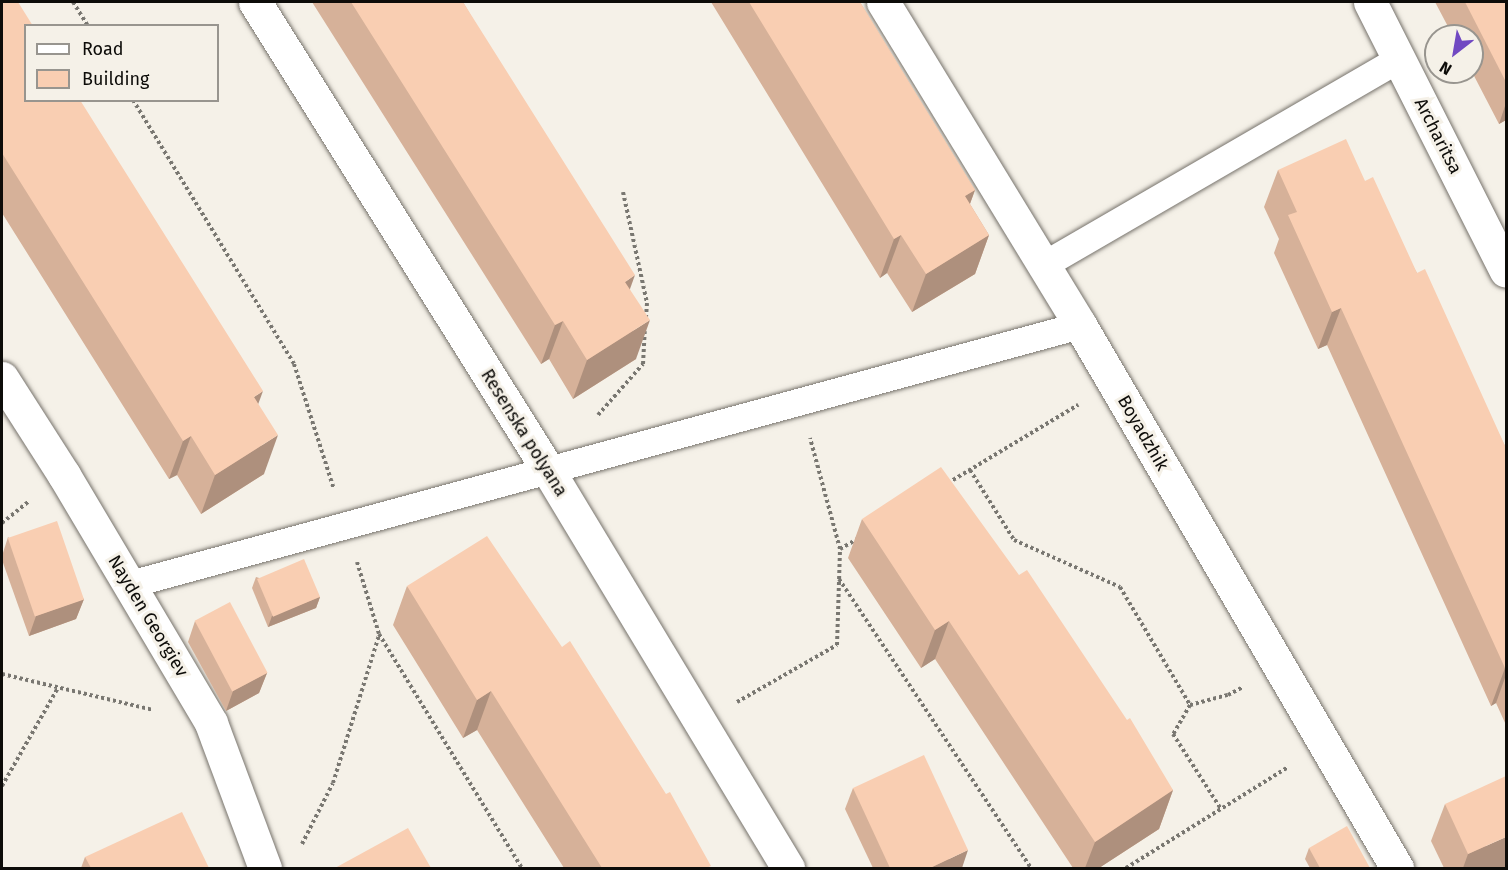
<!DOCTYPE html>
<html>
<head>
<meta charset="utf-8">
<style>
	body { margin:0 }
	#map { position:relative; width:1508px; height:870px; overflow:hidden; background:#f5f1e8; font-family:"Fira Sans",sans-serif }
	div>[style] { position:absolute }
	.path>* { height:4px; margin-top:-2px; transform-origin:0; background:repeating-linear-gradient(90deg,#797771 0 3px,transparent 0 6px) }
	.roads { filter:drop-shadow(0 0 2px #77736c) drop-shadow(0 0 2px #77736c) }
	.service>* { height:27px; margin:-13.5px; padding:0 13.5px; transform-origin:13.5px; border-radius:13.5px; background:#fff }
	.minor>* { height:33px; margin:-16.5px; padding:0 16.5px; transform-origin:16.5px; border-radius:16.5px; background:#fff }
	.wall>* { inset:0; background:#d6b199 }
	.shaded-wall>* { inset:0; background:#ae907d }
	.building>* { inset:0; background:#f9ceb2; transform-origin:0 0 }
	span { translate:-50% -50%; white-space:nowrap; text-align:center; line-height:1.15; -webkit-text-stroke:6px #f5f1e8; paint-order:stroke }
	.street-label { font-size:18px; color:#0d0c09 }
	.frame { position:absolute; inset:0; border:3px solid #0d0c09; pointer-events:none }
	.legend { position:absolute; left:24px; top:24px; width:195px; height:78px; box-sizing:border-box; background:#f5f1e8; border:2px solid #98958f; margin:0; padding:8px 10px; list-style:none; font-size:18px; color:#0d0c09 }
	.legend li { display:flex; align-items:center; gap:12px; height:30px }
	.legend b { width:30px; border:2px solid #98958f }
	.north { position:absolute; left:1424px; top:24px; width:60px; height:60px; box-sizing:border-box; background:#f5f1e8; border:2px solid #98958f; border-radius:50%; rotate:211deg; font-size:16px; font-weight:700; line-height:24px; text-align:center; color:#0d0c09 }
	.north::after { content:''; display:block; margin:auto; width:21px; height:27px; background:#7149c2; clip-path:polygon(50% 0,100% 100%,50% 72%,0 100%) }
</style>
</head>
<body>
<div id="map">
	<div class="path">
		<i style="left:73px;top:2px;width:28px;rotate:58deg"></i>
		<i style="left:133px;top:100px;width:309px;rotate:58.6deg"></i>
		<i style="left:294px;top:364px;width:131px;rotate:72.3deg"></i>
		<i style="left:623px;top:192px;width:114px;rotate:77.8deg"></i>
		<i style="left:647px;top:303px;width:15px;rotate:94deg"></i>
		<i style="left:598px;top:415px;width:68px;rotate:-48.6deg"></i>
		<i style="left:643px;top:364px;width:33px;rotate:-87deg"></i>
		<i style="left:970px;top:470px;width:83px;rotate:57.8deg"></i>
		<i style="left:1014px;top:540px;width:116px;rotate:23.9deg"></i>
		<i style="left:1120px;top:587px;width:137px;rotate:59.3deg"></i>
		<i style="left:1190px;top:705px;width:34px;rotate:120deg"></i>
		<i style="left:1173px;top:734px;width:89px;rotate:57.4deg"></i>
		<i style="left:948px;top:483px;width:152px;rotate:-31deg"></i>
		<i style="left:2px;top:523px;width:35px;rotate:-39deg"></i>
		<i style="left:840px;top:549px;width:20px;rotate:-30deg"></i>
		<i style="left:357px;top:562px;width:75px;rotate:73deg"></i>
		<i style="left:379px;top:634px;width:274px;rotate:58.6deg"></i>
		<i style="left:839px;top:579px;width:347px;rotate:56.4deg"></i>
		<i style="left:2px;top:674px;width:155px;rotate:13.4deg"></i>
		<i style="left:737px;top:702px;width:115px;rotate:-29.7deg"></i>
		<i style="left:837px;top:645px;width:96px;rotate:-88.2deg"></i>
		<i style="left:840px;top:549px;width:115px;rotate:-105.1deg"></i>
		<i style="left:1190px;top:705px;width:39px;rotate:-15deg"></i>
		<i style="left:1228px;top:695px;width:17px;rotate:-28deg"></i>
		<i style="left:2px;top:786px;width:113px;rotate:-60.3deg"></i>
		<i style="left:302px;top:844px;width:68px;rotate:-63.1deg"></i>
		<i style="left:333px;top:783px;width:155px;rotate:-72.7deg"></i>
		<i style="left:1126px;top:868px;width:191px;rotate:-31.9deg"></i>
	</div>
	<div class="roads">
		<div class="service">
			<i style="left:1043px;top:265px;width:411px;rotate:-30.1deg"></i>
			<i style="left:130px;top:584px;width:985px;rotate:-15.25deg"></i>
		</div>
		<div class="minor">
			<i style="left:255px;top:2px;width:552px;rotate:57.95deg"></i>
			<i style="left:548px;top:470px;width:465px;rotate:58.9deg"></i>
			<i style="left:883px;top:2px;width:378px;rotate:58.6deg"></i>
			<i style="left:1080px;top:325px;width:629px;rotate:59.72deg"></i>
			<i style="left:1370px;top:2px;width:301px;rotate:63.2deg"></i>
			<i style="left:2px;top:378px;width:115px;rotate:57.4deg"></i>
			<i style="left:64px;top:475px;width:288px;rotate:59.3deg"></i>
			<i style="left:211px;top:723px;width:155px;rotate:69.6deg"></i>
		</div>
	</div>
	<div class="wall">
		<i style="clip-path:polygon(2px 2px,258px 404px,264px 474px,201px 514px,177px 475px,169px 479px,2px 213px)"></i>
		<i style="clip-path:polygon(312px 2px,463px 2px,630px 289px,636px 359px,573px 399px,549px 359px,541px 364px)"></i>
		<i style="clip-path:polygon(711px 2px,860px 2px,975px 190px,970px 204px,989px 235px,975px 274px,912px 312px,887px 273px,880px 278px)"></i>
		<i style="clip-path:polygon(1435px 2px,1506px 2px,1506px 120px,1499px 124px,1472px 72px,1472px 36px,1453px 36px)"></i>
		<i style="clip-path:polygon(1278px 170px,1365px 181px,1417px 273px,1506px 448px,1506px 725px,1496px 703px,1491px 706px,1327px 345px,1318px 349px,1274px 253px,1279px 239px,1264px 207px)"></i>
		<i style="clip-path:polygon(862px 519px,1173px 790px,1159px 829px,1099px 868px,1073px 868px,935px 659px,921px 668px,848px 558px)"></i>
		<i style="clip-path:polygon(8px 537px,84px 599px,76px 619px,29px 636px,2px 560px,2px 556px)"></i>
		<i style="clip-path:polygon(256px 577px,320px 597px,316px 608px,268px 627px,252px 588px)"></i>
		<i style="clip-path:polygon(407px 586px,710px 868px,564px 868px,477px 730px,463px 738px,393px 625px)"></i>
		<i style="clip-path:polygon(195px 621px,267px 673px,259px 693px,226px 711px,188px 642px)"></i>
		<i style="clip-path:polygon(853px 788px,962px 868px,873px 868px,845px 809px)"></i>
		<i style="clip-path:polygon(1445px 804px,1506px 868px,1444px 868px,1431px 841px)"></i>
		<i style="clip-path:polygon(1309px 848px,1370px 868px,1310px 868px,1305px 859px)"></i>
		<i style="clip-path:polygon(85px 857px,209px 868px,81px 868px)"></i>
	</div>
	<div class="shaded-wall">
		<i style="clip-path:polygon(1506px 103px,1506px 120px,1499px 124px)"></i>
		<i style="clip-path:polygon(975px 190px,961px 228px,965px 196px)"></i>
		<i style="clip-path:polygon(901px 235px,887px 273px,880px 278px,894px 239px)"></i>
		<i style="clip-path:polygon(989px 235px,975px 274px,912px 312px,926px 274px)"></i>
		<i style="clip-path:polygon(635px 275px,621px 314px,625px 282px)"></i>
		<i style="clip-path:polygon(1341px 308px,1327px 345px,1318px 349px,1332px 312px)"></i>
		<i style="clip-path:polygon(650px 320px,636px 359px,573px 399px,587px 360px)"></i>
		<i style="clip-path:polygon(563px 321px,549px 359px,541px 364px,555px 325px)"></i>
		<i style="clip-path:polygon(263px 391px,249px 429px,254px 397px)"></i>
		<i style="clip-path:polygon(278px 435px,264px 474px,201px 514px,215px 475px)"></i>
		<i style="clip-path:polygon(191px 436px,177px 475px,169px 479px,183px 441px)"></i>
		<i style="clip-path:polygon(320px 597px,316px 608px,268px 627px,272px 616px)"></i>
		<i style="clip-path:polygon(84px 599px,76px 619px,29px 636px,36px 616px)"></i>
		<i style="clip-path:polygon(949px 621px,935px 659px,921px 668px,935px 630px)"></i>
		<i style="clip-path:polygon(1505px 668px,1506px 668px,1506px 675px,1496px 703px,1491px 706px)"></i>
		<i style="clip-path:polygon(267px 673px,259px 693px,226px 711px,233px 691px)"></i>
		<i style="clip-path:polygon(491px 691px,477px 730px,463px 738px,477px 700px)"></i>
		<i style="clip-path:polygon(1173px 790px,1159px 829px,1099px 868px,1085px 868px,1095px 842px)"></i>
		<i style="clip-path:polygon(1506px 837px,1506px 868px,1463px 868px,1468px 854px)"></i>
		<i style="clip-path:polygon(968px 850px,962px 868px,930px 868px)"></i>
	</div>
	<div class="building">
		<i style="clip-path:polygon(2px 2px,18px 2px,33px 26px,26px 26px,26px 100px,80px 100px,263px 391px,254px 397px,278px 435px,215px 475px,191px 436px,183px 441px,2px 153px)"></i>
		<i style="clip-path:polygon(351px 2px,463px 2px,635px 275px,625px 282px,650px 320px,587px 360px,563px 321px,555px 325px)"></i>
		<i style="clip-path:polygon(749px 2px,860px 2px,975px 190px,965px 196px,989px 235px,926px 274px,901px 235px,894px 239px)"></i>
		<i style="clip-path:polygon(1465px 2px,1506px 2px,1506px 82px)"></i>
		<i style="clip-path:polygon(1346px 139px,1365px 181px,1373px 177px,1417px 273px,1425px 269px,1506px 448px,1506px 668px,1505px 668px,1341px 308px,1332px 312px,1288px 215px,1297px 212px,1278px 170px)"></i>
		<i style="clip-path:polygon(941px 467px,1019px 575px,1027px 570px,1127px 720px,1130px 718px,1173px 790px,1095px 842px,949px 621px,935px 630px,862px 519px)"></i>
		<i style="left:57px;top:521px;width:83px;height:52px;rotate:71deg"></i>
		<i style="clip-path:polygon(487px 536px,562px 647px,570px 641px,666px 794px,670px 792px,711px 866px,706px 868px,602px 868px,491px 691px,477px 700px,407px 586px)"></i>
		<i style="left:304px;top:559px;width:41px;height:51px;rotate:67deg"></i>
		<i style="left:230px;top:602px;width:80px;height:40px;rotate:62deg"></i>
		<i style="clip-path:polygon(924px 755px,968px 850px,930px 868px,890px 868px,853px 788px)"></i>
		<i style="clip-path:polygon(1506px 776px,1506px 837px,1468px 854px,1445px 804px)"></i>
		<i style="clip-path:polygon(182px 812px,209px 868px,91px 868px,85px 857px)"></i>
		<i style="clip-path:polygon(1347px 826px,1370px 868px,1320px 868px,1309px 848px)"></i>
		<i style="clip-path:polygon(408px 828px,431px 868px,335px 868px)"></i>
	</div>
	<div class="street-label">
		<span style="left:1438px;top:136px;rotate:63deg">Archaritsa</span>
		<span style="left:524px;top:433px;rotate:58deg">Resenska polyana</span>
		<span style="left:1143px;top:433px;rotate:60deg">Boyadzhik</span>
		<span style="left:148px;top:616px;rotate:59deg">Nayden Georgiev</span>
	</div>
	<div class="frame"></div>
	<ul class="legend">
	<li><b style="height:8px;background:#fff"></b>Road</li>
	<li><b style="height:16px;background:#f9ceb2"></b>Building</li>
	</ul>
	<div class="north">N</div>
</div>
</body>
</html>
